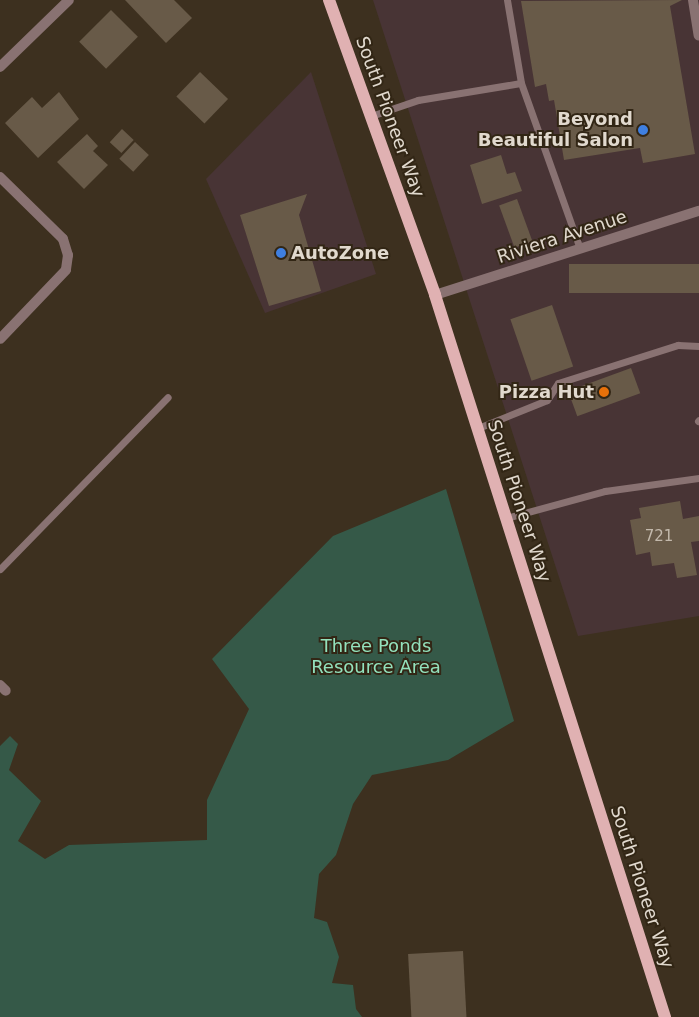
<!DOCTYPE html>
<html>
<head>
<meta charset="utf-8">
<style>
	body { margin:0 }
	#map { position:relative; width:699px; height:1017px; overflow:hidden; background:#3d301f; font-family:"DejaVu Sans",sans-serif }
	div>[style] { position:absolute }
	.commercial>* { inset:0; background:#483435 }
	.green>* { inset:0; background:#355948 }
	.building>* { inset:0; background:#685a48; transform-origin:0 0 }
	.service>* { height:7px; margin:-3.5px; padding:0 3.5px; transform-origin:3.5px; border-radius:3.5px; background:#897272 }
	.minor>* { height:10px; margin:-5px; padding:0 5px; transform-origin:5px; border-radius:5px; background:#897272 }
	.primary>* { height:12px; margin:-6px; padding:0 6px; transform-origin:6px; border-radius:6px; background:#e0b1b2 }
	.dots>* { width:14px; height:14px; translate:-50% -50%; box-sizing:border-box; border:2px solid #322615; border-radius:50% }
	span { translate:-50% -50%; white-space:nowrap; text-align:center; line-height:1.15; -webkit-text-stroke:4px #322615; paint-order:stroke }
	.number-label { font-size:15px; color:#c3b9ac }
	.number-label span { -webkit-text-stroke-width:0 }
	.street-label { font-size:18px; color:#e1d9ce }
	.poi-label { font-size:18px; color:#e1d9ce; font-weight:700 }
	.right { translate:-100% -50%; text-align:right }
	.left { translate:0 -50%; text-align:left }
	.park-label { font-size:18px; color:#93e1bc }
</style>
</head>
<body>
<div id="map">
	<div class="commercial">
		<i style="clip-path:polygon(373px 0,699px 0,699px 616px,578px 636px)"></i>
		<i style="clip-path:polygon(311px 72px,376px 274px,265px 313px,206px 179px)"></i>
	</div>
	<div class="green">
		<i style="clip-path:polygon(446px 489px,514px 721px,448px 760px,372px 775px,353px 804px,336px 855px,319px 874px,314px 918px,327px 922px,339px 957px,332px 983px,353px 985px,356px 1009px,362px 1017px,0 1017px,0 746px,10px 736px,18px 744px,9px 770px,41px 801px,18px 841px,45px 859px,69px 845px,207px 840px,207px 800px,249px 709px,212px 659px,333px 536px)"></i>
	</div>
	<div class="building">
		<i style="clip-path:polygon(125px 0,174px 0,192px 18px,166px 43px)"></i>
		<i style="clip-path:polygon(682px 0,670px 6px,695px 154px,643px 163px,640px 148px,564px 160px,554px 100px,549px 101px,546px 84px,535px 87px,521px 1px)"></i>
		<i style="left:111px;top:10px;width:38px;height:45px;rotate:45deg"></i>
		<i style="left:200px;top:72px;width:39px;height:34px;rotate:44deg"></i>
		<i style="clip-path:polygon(59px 92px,79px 119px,38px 158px,5px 123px,32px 97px,42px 108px)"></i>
		<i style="left:122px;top:129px;width:16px;height:18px;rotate:43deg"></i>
		<i style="clip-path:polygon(87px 134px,98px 146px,93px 151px,108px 165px,84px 189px,57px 162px)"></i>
		<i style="left:135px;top:142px;width:19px;height:23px;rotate:43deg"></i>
		<i style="clip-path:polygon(501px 155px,507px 174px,515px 172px,522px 191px,482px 204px,470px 165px)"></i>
		<i style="clip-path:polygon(307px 194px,299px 215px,321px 291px,269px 306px,240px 215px)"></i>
		<i style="left:517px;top:199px;width:45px;height:19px;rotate:70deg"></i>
		<i style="left:699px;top:264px;width:29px;height:130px;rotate:90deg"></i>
		<i style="left:552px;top:305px;width:65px;height:44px;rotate:71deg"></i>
		<i style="left:631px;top:368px;width:27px;height:67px;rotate:70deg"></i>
		<i style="clip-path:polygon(680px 501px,683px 519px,699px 516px,699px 541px,691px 542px,697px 575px,677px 578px,674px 563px,652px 566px,650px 552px,636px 555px,630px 520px,641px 518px,639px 508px)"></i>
		<i style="left:463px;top:951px;width:66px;height:55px;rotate:87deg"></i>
	</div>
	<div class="service">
		<i style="left:507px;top:0;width:84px;rotate:80.4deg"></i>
		<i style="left:521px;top:83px;width:176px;rotate:70.4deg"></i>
		<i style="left:371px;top:116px;width:50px;rotate:-18.8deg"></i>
		<i style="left:418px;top:100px;width:104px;rotate:-9.4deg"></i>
		<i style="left:698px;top:421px;width:1px;rotate:-45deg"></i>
		<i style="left:478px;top:428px;width:74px;rotate:-22.1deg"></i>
		<i style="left:547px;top:400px;width:20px;rotate:-57deg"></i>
		<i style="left:558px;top:383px;width:126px;rotate:-17.6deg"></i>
		<i style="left:678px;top:345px;width:21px;rotate:3deg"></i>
		<i style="left:506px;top:518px;width:103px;rotate:-15.3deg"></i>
		<i style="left:605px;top:491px;width:95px;rotate:-7.9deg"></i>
		<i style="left:0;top:569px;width:240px;rotate:-45.7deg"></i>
	</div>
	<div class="minor">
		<i style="left:693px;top:0;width:36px;rotate:81deg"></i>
		<i style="left:0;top:67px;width:96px;rotate:-44.2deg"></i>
		<i style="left:0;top:177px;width:88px;rotate:44.5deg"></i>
		<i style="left:63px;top:239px;width:17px;rotate:73deg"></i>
		<i style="left:68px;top:255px;width:15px;rotate:98deg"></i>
		<i style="left:66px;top:270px;width:95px;rotate:133.7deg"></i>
		<i style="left:435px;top:295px;width:277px;rotate:-17.7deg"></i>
		<i style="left:0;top:685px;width:8px;rotate:45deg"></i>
	</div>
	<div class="primary">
		<i style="left:329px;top:0;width:313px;rotate:70.2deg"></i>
		<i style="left:435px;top:295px;width:758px;rotate:72.33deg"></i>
	</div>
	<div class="dots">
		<i style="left:643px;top:130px;background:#3f7fe0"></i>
		<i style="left:281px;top:253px;background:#3f7fe0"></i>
		<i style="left:604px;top:392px;background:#e8710a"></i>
	</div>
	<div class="number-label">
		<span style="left:659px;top:537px">721</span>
	</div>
	<div class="street-label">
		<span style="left:390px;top:117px;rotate:70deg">South Pioneer Way</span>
		<span style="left:562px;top:237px;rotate:-18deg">Riviera Avenue</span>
		<span style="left:519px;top:501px;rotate:72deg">South Pioneer Way</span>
		<span style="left:642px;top:887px;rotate:72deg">South Pioneer Way</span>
	</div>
	<div class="poi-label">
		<span class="right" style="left:633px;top:130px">Beyond<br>Beautiful Salon</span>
		<span class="left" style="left:291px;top:253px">AutoZone</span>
		<span class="right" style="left:594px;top:392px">Pizza Hut</span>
	</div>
	<div class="park-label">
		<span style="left:376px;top:657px">Three Ponds<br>Resource Area</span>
	</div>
</div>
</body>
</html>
